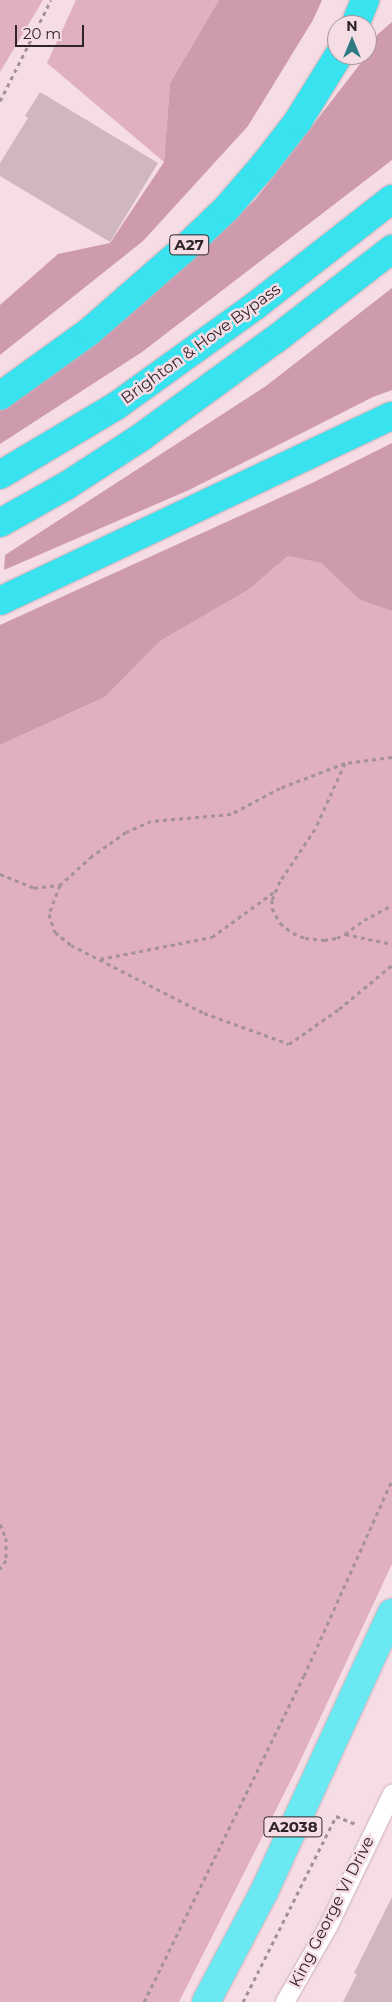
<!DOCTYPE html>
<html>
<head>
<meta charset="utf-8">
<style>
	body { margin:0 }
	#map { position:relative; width:392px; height:2002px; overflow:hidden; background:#f6dce5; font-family:Montserrat,sans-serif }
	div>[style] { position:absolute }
	.green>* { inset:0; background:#e0afc1 }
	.forest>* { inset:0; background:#ce9aad }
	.building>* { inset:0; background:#d0b6bf }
	.path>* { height:3px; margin-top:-1.5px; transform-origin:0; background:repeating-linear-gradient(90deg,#a59198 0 4px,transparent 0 8px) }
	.roads { filter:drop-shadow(0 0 1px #c9b0b9) drop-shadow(0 0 1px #c9b0b9) }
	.minor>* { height:18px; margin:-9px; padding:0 9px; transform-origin:9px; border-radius:9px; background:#fff }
	.primary>* { height:28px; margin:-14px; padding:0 14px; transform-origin:14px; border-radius:14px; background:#6ae9f2 }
	.trunk>* { height:28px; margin:-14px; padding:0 14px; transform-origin:14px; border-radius:14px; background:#38e2ee }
	span { translate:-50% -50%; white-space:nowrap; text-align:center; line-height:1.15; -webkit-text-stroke:5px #f6dce5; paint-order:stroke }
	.shield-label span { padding:1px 4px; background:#f6dce5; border:1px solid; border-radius:4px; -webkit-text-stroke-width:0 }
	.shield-label { font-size:15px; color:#2f2529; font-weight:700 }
	.street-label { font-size:16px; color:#2f2529 }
	.north { position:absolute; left:327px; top:15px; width:50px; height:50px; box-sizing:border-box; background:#f6dce5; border:1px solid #a6939a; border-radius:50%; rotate:0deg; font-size:14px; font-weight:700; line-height:20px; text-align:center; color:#2f2529 }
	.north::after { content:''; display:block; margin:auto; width:18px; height:22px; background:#2f787f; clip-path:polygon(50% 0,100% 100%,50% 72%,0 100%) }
	.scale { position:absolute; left:15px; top:25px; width:69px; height:22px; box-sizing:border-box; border:2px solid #2f2529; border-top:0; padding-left:6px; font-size:15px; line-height:18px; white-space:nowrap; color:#2f2529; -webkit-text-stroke:4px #f6dce5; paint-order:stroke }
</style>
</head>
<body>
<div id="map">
	<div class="green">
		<i style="clip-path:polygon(0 0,43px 0,0 72px)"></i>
		<i style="clip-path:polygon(76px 0,219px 0,170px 83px,164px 162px,47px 63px)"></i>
		<i style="clip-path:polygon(288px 556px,321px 563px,360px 600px,392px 611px,392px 1564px,295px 1772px,179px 2002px,0 2002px,0 745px,105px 697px,160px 641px,248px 590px)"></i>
	</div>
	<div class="forest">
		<i style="clip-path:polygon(219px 0,322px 0,313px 20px,248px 126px,143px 241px,0 355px,0 305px,58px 254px,110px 243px,164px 162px,170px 83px)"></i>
		<i style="clip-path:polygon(392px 22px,392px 160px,142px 352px,0 444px,0 411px,85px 352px,255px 200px,367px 55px,378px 34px)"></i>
		<i style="clip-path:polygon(392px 288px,392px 390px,373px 397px,189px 490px,4px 570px,5px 555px,266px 386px)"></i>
		<i style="clip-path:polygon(392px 443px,392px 611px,360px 600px,321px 563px,288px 556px,248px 590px,160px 641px,105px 697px,0 745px,0 625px,312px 483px)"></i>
	</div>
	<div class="building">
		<i style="clip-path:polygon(40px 92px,158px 163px,110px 242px,0 176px,0 163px,28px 118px,25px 116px)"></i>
		<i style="clip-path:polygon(392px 1897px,392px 2002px,343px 2002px,357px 1974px,354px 1973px)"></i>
	</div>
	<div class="path">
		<i style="left:0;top:101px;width:113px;rotate:-63.2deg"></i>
		<i style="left:392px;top:757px;width:47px;rotate:172.7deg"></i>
		<i style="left:345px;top:763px;width:70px;rotate:159deg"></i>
		<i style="left:280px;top:788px;width:55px;rotate:152deg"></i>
		<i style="left:231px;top:814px;width:80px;rotate:175deg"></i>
		<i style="left:151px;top:821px;width:27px;rotate:156deg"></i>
		<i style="left:126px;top:832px;width:42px;rotate:144.8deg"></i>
		<i style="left:92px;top:856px;width:43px;rotate:137.8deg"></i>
		<i style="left:60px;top:885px;width:31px;rotate:111deg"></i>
		<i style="left:49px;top:914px;width:19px;rotate:72deg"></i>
		<i style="left:55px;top:932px;width:21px;rotate:39deg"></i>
		<i style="left:71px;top:945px;width:149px;rotate:27.1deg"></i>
		<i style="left:204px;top:1013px;width:90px;rotate:20deg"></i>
		<i style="left:289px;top:1044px;width:61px;rotate:-35deg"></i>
		<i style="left:339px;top:1009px;width:69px;rotate:-39.7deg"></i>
		<i style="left:345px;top:763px;width:72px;rotate:114.4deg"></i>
		<i style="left:315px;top:829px;width:63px;rotate:123.9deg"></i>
		<i style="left:280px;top:881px;width:21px;rotate:113deg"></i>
		<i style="left:272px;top:900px;width:8px;rotate:90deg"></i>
		<i style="left:272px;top:908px;width:17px;rotate:62deg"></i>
		<i style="left:280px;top:923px;width:16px;rotate:38deg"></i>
		<i style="left:293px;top:933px;width:13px;rotate:23deg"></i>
		<i style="left:305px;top:938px;width:19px;rotate:6deg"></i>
		<i style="left:324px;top:940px;width:13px;rotate:-9deg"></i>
		<i style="left:337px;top:938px;width:9px;rotate:-27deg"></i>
		<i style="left:345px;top:934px;width:48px;rotate:12deg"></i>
		<i style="left:0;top:874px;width:37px;rotate:22deg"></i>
		<i style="left:34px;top:888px;width:26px;rotate:-7deg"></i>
		<i style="left:345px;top:934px;width:24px;rotate:-36deg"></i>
		<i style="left:364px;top:920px;width:32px;rotate:-28deg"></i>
		<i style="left:100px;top:959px;width:114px;rotate:-11.1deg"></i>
		<i style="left:212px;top:937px;width:77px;rotate:-36deg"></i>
		<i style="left:0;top:1524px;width:15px;rotate:67deg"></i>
		<i style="left:6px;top:1538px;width:22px;rotate:90deg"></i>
		<i style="left:6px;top:1560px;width:11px;rotate:124deg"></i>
		<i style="left:144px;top:2002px;width:363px;rotate:-63.9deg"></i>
		<i style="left:304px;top:1676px;width:215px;rotate:-65.8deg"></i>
		<i style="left:243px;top:2002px;width:208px;rotate:-63.4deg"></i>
		<i style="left:336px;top:1816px;width:22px;rotate:22deg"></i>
	</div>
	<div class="roads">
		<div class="minor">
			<i style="left:285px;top:2002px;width:86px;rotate:-60.2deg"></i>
			<i style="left:328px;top:1927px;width:148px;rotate:-64.3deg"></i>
		</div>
		<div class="primary">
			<i style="left:206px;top:2002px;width:124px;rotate:-62.2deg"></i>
			<i style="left:264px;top:1892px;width:307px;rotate:-65.4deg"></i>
		</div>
		<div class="trunk">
			<i style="left:355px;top:25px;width:27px;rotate:-68deg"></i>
			<i style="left:0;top:396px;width:111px;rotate:-35.8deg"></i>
			<i style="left:90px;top:331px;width:123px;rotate:-41.1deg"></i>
			<i style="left:183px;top:250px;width:61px;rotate:-43.7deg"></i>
			<i style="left:227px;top:208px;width:57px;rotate:-49.3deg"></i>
			<i style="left:264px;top:165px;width:56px;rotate:-52.3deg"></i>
			<i style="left:298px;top:121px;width:78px;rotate:-58.2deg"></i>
			<i style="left:0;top:475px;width:135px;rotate:-30.7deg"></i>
			<i style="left:116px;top:406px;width:171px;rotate:-35.7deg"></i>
			<i style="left:255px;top:306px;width:174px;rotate:-38deg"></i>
			<i style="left:0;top:523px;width:76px;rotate:-29.3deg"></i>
			<i style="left:66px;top:486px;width:88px;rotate:-33deg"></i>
			<i style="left:140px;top:438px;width:168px;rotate:-36.1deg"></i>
			<i style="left:276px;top:339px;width:147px;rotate:-37.8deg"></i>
			<i style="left:0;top:601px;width:433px;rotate:-25.3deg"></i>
		</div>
	</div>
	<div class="shield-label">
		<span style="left:189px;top:245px">A27</span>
		<span style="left:293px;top:1827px">A2038</span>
	</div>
	<div class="street-label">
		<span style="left:201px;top:344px;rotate:-36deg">Brighton &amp; Hove Bypass</span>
		<span style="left:332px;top:1912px;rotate:-63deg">King George VI Drive</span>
	</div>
	<div class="north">N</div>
	<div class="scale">20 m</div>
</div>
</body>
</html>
